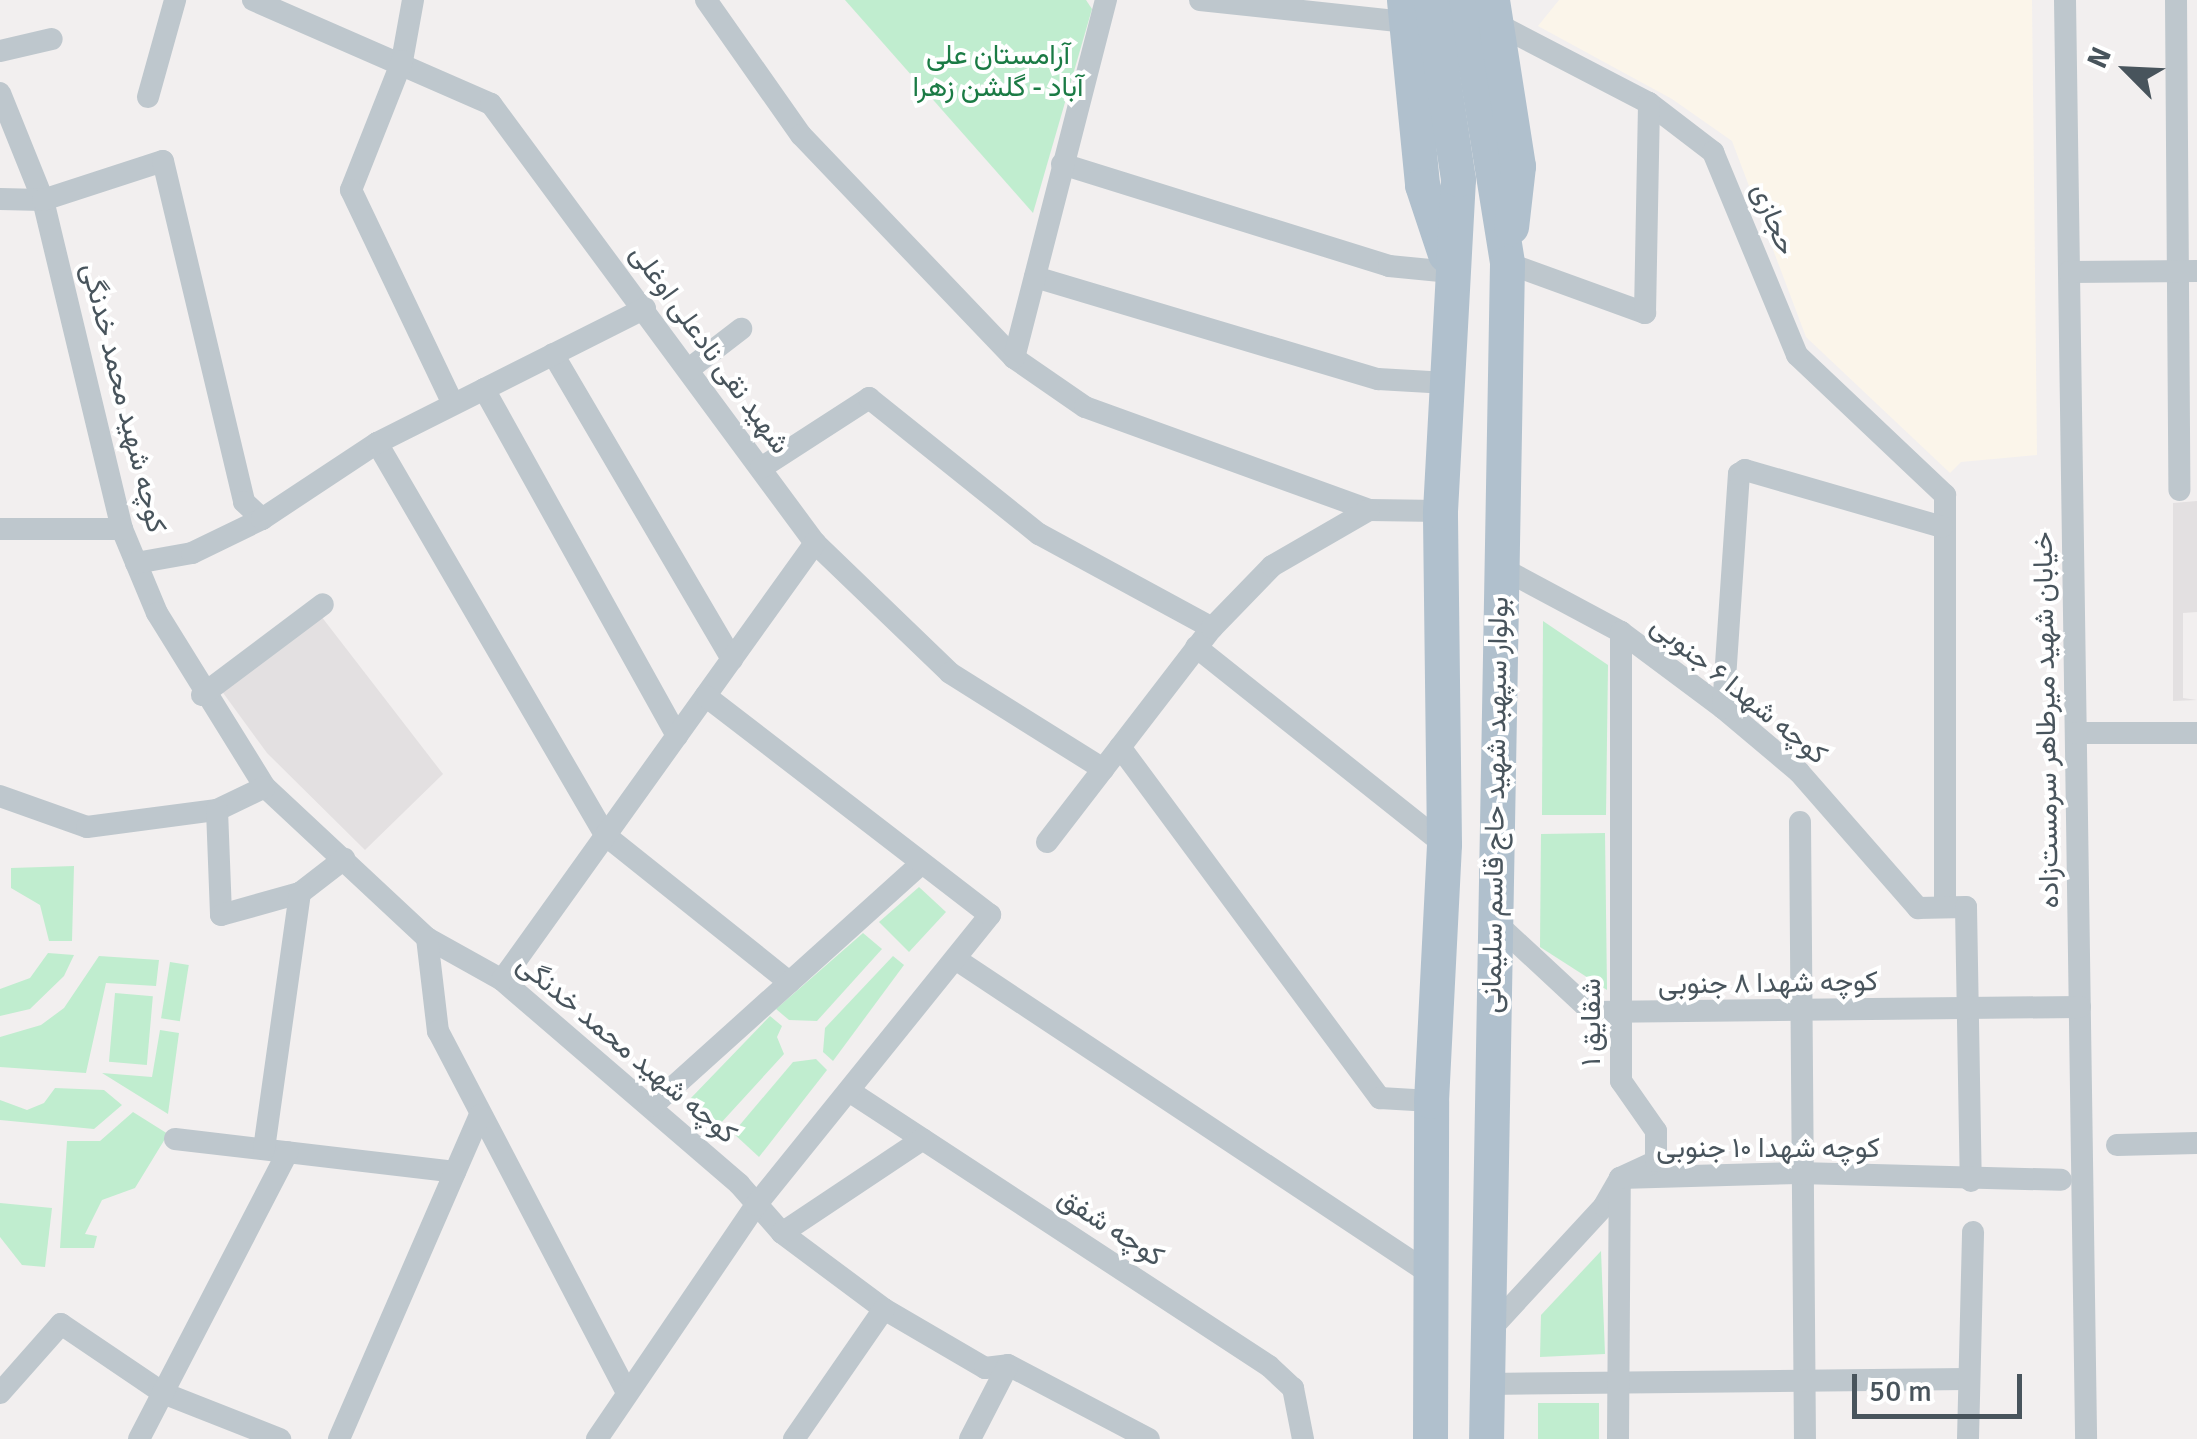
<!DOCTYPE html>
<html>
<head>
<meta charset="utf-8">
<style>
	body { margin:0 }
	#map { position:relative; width:2197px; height:1439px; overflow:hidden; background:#f2efef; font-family:Signika,Vazirmatn,sans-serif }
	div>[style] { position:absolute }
	.commercial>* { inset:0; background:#fbf5ea }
	.education>* { inset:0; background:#e3e0e1 }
	.green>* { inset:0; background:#c0edcf; transform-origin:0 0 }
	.minor>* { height:22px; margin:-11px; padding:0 11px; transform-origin:11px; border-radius:11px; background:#bec7cd }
	.primary>* { height:35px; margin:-17.5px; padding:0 17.5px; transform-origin:17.5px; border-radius:17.5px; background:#b0c0cd }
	span { translate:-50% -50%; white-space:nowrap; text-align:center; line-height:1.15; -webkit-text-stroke:8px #fff; paint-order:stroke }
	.park-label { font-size:28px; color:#1b7b45 }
	.street-label { font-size:28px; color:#48545c }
	.north { position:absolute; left:2077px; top:20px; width:100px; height:100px; -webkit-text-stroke:8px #fff; paint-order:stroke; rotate:294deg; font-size:28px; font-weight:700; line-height:40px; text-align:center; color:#48545c }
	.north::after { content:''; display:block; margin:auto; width:35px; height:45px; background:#48545c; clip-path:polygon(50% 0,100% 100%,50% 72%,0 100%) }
	.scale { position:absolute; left:1852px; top:1374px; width:170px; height:45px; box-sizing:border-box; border:5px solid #48545c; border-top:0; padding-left:12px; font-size:30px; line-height:35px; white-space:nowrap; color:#48545c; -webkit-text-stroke:8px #fff; paint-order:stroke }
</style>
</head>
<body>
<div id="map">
	<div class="commercial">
		<i style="clip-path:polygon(1559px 0,2032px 0,2037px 455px,1961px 462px,1950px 473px,1806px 337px,1732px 141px,1672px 99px,1538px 26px)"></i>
	</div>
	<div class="education">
		<i style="clip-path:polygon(2197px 501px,2197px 612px,2183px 613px,2183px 698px,2197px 700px,2173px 701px,2173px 503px)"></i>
		<i style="clip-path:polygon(321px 616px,443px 774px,365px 850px,267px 753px,221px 690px)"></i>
	</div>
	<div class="green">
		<i style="clip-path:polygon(845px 0,1086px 0,1092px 9px,1033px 213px)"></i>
		<i style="clip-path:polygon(1543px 621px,1608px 665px,1606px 815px,1542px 815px)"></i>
		<i style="clip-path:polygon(1605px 833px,1607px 990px,1540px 947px,1541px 834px)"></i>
		<i style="clip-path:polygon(74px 866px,72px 941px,49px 941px,40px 905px,11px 888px,11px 868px)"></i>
		<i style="clip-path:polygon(919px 887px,946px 912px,909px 952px,879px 922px)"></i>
		<i style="clip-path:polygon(863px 933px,882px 949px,817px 1021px,789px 1020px,776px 1009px)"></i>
		<i style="clip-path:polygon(48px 953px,74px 955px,64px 976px,30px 1009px,0 1016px,0 989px,30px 978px)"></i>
		<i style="clip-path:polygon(99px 956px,159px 960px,156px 986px,106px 983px,86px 1073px,0 1067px,0 1037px,41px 1025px,64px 1008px)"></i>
		<i style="clip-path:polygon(893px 956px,904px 965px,833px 1061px,823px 1052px,825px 1028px)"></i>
		<i style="left:170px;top:962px;width:19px;height:57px;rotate:9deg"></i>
		<i style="left:115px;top:993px;width:38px;height:69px;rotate:5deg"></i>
		<i style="clip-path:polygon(770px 1016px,782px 1026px,777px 1037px,784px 1054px,720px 1124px,690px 1099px)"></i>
		<i style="clip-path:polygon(160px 1030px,179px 1033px,168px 1114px,102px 1073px,152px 1077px)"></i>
		<i style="clip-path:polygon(816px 1059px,827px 1070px,759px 1157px,733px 1133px,793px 1062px)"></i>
		<i style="clip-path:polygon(55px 1088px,104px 1090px,122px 1105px,94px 1129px,0 1120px,0 1100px,27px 1110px,44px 1103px)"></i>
		<i style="clip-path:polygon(133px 1112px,168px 1134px,135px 1188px,102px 1200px,85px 1234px,97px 1236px,94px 1248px,60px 1248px,67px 1141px,100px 1141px)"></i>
		<i style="clip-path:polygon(0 1203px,52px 1208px,45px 1267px,22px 1265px,0 1237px)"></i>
		<i style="clip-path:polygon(1601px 1251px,1605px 1354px,1540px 1357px,1541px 1315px)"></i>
		<i style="left:1538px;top:1403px;width:61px;height:36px"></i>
	</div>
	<div class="minor">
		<i style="left:253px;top:0;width:260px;rotate:23.6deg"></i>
		<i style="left:491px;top:104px;width:546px;rotate:53.57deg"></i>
		<i style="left:815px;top:543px;width:187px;rotate:43.9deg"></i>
		<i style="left:950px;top:673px;width:181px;rotate:32.1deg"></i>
		<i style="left:413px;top:0;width:62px;rotate:100.2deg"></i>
		<i style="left:402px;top:61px;width:139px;rotate:111.6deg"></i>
		<i style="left:351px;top:190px;width:237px;rotate:64.5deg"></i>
		<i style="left:706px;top:0;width:165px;rotate:54.9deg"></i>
		<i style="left:801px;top:135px;width:308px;rotate:46.3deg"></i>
		<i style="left:1014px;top:358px;width:86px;rotate:34.6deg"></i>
		<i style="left:1085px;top:407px;width:302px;rotate:19.9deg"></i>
		<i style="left:1369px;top:510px;width:71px;rotate:0.8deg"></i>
		<i style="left:1200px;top:0;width:208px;rotate:6.1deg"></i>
		<i style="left:2065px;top:0;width:1439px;rotate:89.16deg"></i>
		<i style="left:2176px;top:0;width:490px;rotate:89.6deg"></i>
		<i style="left:1495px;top:23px;width:174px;rotate:27.5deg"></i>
		<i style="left:1649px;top:103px;width:81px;rotate:37.4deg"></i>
		<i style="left:1713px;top:152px;width:220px;rotate:67.5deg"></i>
		<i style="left:1797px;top:355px;width:204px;rotate:43.4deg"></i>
		<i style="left:1945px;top:495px;width:412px;rotate:90deg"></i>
		<i style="left:0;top:51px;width:53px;rotate:-13deg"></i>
		<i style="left:0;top:93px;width:115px;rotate:68.1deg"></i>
		<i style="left:43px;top:200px;width:338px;rotate:76.5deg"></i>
		<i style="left:122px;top:529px;width:91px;rotate:67.4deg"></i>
		<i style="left:157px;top:613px;width:205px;rotate:58.2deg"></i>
		<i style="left:265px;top:787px;width:221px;rotate:43deg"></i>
		<i style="left:427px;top:938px;width:86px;rotate:29.2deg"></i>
		<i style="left:502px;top:980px;width:313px;rotate:40.7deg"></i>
		<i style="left:739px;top:1184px;width:65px;rotate:48.7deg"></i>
		<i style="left:782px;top:1233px;width:127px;rotate:36.7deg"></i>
		<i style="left:884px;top:1309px;width:117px;rotate:30.3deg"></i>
		<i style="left:985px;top:1368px;width:23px;rotate:-7deg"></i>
		<i style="left:1008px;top:1365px;width:159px;rotate:27.7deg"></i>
		<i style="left:148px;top:97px;width:101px;rotate:-74.4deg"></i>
		<i style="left:1062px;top:164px;width:343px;rotate:17.3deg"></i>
		<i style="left:1389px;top:266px;width:62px;rotate:5.5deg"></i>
		<i style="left:0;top:199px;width:43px;rotate:1.3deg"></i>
		<i style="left:43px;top:200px;width:126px;rotate:-18deg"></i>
		<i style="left:163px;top:161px;width:350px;rotate:76.6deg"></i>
		<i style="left:244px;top:502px;width:25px;rotate:43deg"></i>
		<i style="left:1507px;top:263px;width:147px;rotate:19.9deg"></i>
		<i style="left:1645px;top:313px;width:210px;rotate:-88.9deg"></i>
		<i style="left:2069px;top:272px;width:128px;rotate:-0.4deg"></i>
		<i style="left:1035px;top:277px;width:358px;rotate:16.6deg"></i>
		<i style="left:1378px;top:379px;width:69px;rotate:3.3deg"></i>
		<i style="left:553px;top:354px;width:354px;rotate:59.6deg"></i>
		<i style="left:1014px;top:358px;width:370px;rotate:-75.6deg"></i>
		<i style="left:689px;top:369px;width:66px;rotate:-37.6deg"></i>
		<i style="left:484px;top:389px;width:397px;rotate:60.9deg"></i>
		<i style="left:377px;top:443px;width:453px;rotate:59.8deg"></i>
		<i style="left:605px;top:835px;width:236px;rotate:38.6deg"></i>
		<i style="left:761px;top:468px;width:129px;rotate:-32.9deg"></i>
		<i style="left:869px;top:398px;width:218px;rotate:38.7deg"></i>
		<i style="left:1039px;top:534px;width:197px;rotate:28.5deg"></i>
		<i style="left:0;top:529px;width:122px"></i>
		<i style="left:136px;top:563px;width:57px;rotate:-10.1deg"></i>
		<i style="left:192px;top:553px;width:78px;rotate:-25.9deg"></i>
		<i style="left:262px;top:519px;width:138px;rotate:-33.5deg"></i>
		<i style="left:377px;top:443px;width:300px;rotate:-26.7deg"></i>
		<i style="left:1498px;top:566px;width:140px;rotate:28.2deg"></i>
		<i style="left:1621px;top:632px;width:127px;rotate:36.7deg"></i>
		<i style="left:1723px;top:708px;width:99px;rotate:40.1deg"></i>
		<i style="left:1799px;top:772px;width:181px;rotate:48.8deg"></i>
		<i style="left:1918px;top:908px;width:48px;rotate:-1.2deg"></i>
		<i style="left:1966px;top:907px;width:274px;rotate:89deg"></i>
		<i style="left:1196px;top:647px;width:317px;rotate:38.5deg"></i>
		<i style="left:202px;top:695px;width:151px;rotate:-36.9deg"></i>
		<i style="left:1723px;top:708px;width:235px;rotate:-86.1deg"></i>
		<i style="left:1739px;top:474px;width:7px;rotate:-34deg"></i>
		<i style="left:1745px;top:470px;width:205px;rotate:16.1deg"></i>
		<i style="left:2077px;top:733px;width:120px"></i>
		<i style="left:1120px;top:747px;width:437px;rotate:53.5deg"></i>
		<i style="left:1380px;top:1098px;width:51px;rotate:3.4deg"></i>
		<i style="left:0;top:796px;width:92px;rotate:19.6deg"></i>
		<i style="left:87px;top:827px;width:131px;rotate:-7.5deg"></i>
		<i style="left:217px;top:810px;width:53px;rotate:-25.6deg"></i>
		<i style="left:217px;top:810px;width:105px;rotate:87.8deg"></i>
		<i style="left:221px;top:915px;width:82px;rotate:-15.6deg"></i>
		<i style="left:300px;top:893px;width:56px;rotate:-37.7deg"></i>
		<i style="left:1800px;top:822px;width:617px;rotate:89.54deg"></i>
		<i style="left:1047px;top:842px;width:270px;rotate:-52.4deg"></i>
		<i style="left:1212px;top:628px;width:86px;rotate:-45.9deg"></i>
		<i style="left:1272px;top:566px;width:112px;rotate:-30deg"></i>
		<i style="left:1493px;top:920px;width:135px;rotate:42.9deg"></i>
		<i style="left:1592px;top:1012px;width:488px;rotate:-0.6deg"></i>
		<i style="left:427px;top:938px;width:94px;rotate:83.3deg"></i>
		<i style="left:438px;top:1031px;width:406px;rotate:62.4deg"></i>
		<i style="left:957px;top:960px;width:570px;rotate:33.55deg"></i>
		<i style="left:502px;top:980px;width:538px;rotate:-54.39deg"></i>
		<i style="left:849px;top:1091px;width:502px;rotate:33.22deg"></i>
		<i style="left:1269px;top:1366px;width:33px;rotate:43deg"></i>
		<i style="left:1293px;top:1388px;width:52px;rotate:78.9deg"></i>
		<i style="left:652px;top:1106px;width:362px;rotate:-42deg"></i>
		<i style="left:175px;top:1139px;width:282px;rotate:6.7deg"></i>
		<i style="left:2117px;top:1145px;width:80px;rotate:-1.4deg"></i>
		<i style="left:264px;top:1149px;width:259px;rotate:-82deg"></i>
		<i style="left:782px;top:1233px;width:169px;rotate:-33.7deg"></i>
		<i style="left:1487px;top:1333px;width:173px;rotate:-47.3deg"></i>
		<i style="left:1604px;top:1206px;width:32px;rotate:-60deg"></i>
		<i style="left:1620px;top:1178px;width:179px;rotate:-1.6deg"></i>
		<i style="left:1799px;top:1173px;width:262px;rotate:1.5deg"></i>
		<i style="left:1486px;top:1384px;width:481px;rotate:-0.6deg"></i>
		<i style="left:0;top:1393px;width:92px;rotate:-48.5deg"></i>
		<i style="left:61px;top:1324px;width:123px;rotate:34.1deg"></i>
		<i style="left:163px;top:1393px;width:126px;rotate:21.5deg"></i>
		<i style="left:139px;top:1439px;width:323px;rotate:-62.6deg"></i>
		<i style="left:339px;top:1439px;width:353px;rotate:-66.5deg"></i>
		<i style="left:597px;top:1439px;width:283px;rotate:-55.8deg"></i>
		<i style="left:756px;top:1205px;width:373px;rotate:-51.1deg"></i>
		<i style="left:990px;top:915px;width:359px;rotate:-142.4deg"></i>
		<i style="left:794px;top:1439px;width:158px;rotate:-55.3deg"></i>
		<i style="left:970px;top:1439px;width:83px;rotate:-62.8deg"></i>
		<i style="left:1618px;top:1439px;width:261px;rotate:-89.6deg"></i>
		<i style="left:1620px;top:1178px;width:40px;rotate:-25deg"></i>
		<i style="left:1656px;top:1161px;width:30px;rotate:-90deg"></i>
		<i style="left:1656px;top:1131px;width:61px;rotate:-125deg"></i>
		<i style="left:1621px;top:1081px;width:449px;rotate:-90deg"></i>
		<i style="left:1968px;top:1439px;width:207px;rotate:-88.6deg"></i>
	</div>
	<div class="primary">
		<i style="left:1404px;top:0;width:186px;rotate:84.4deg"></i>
		<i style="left:1422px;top:185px;width:73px;rotate:71.6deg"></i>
		<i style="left:1465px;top:0;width:266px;rotate:80.9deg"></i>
		<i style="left:1507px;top:263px;width:1176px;rotate:91.02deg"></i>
		<i style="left:1492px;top:0;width:168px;rotate:81.1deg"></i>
		<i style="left:1518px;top:166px;width:61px;rotate:96.5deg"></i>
		<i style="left:1430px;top:1439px;width:338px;rotate:-89.8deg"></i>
		<i style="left:1431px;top:1101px;width:257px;rotate:-87.1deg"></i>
		<i style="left:1444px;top:844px;width:333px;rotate:-90.7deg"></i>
		<i style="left:1440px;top:511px;width:332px;rotate:-86.9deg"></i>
		<i style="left:1458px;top:179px;width:181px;rotate:-98.6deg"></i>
	</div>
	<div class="park-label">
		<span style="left:998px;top:71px">آرامستان علی<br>آباد - گلشن زهرا</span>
	</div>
	<div class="street-label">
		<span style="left:1774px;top:219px;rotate:68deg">حجازی</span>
		<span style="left:710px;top:349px;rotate:54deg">شهید نقی نادعلی اوغلی</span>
		<span style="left:124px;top:398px;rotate:76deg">کوچه شهید محمد خدنگی</span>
		<span style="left:1739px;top:690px;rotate:39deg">کوچه شهدا ۶ جنوبی</span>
		<span style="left:2046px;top:720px;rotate:-91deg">خیابان شهید میرطاهر سرمست‌زاده</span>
		<span style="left:1495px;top:805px;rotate:-89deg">بولوار سپهبد شهید حاج قاسم سلیمانی</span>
		<span style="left:1768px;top:983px;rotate:-1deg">کوچه شهدا ۸ جنوبی</span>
		<span style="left:1591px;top:1022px;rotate:-90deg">شقایق ۱</span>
		<span style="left:627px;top:1049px;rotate:40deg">کوچه شهید محمد خدنگی</span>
		<span style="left:1768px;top:1148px">کوچه شهدا ۱۰ جنوبی</span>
		<span style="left:1111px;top:1227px;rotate:33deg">کوچه شفق</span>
	</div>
	<div class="north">N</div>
	<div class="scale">50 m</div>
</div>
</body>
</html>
